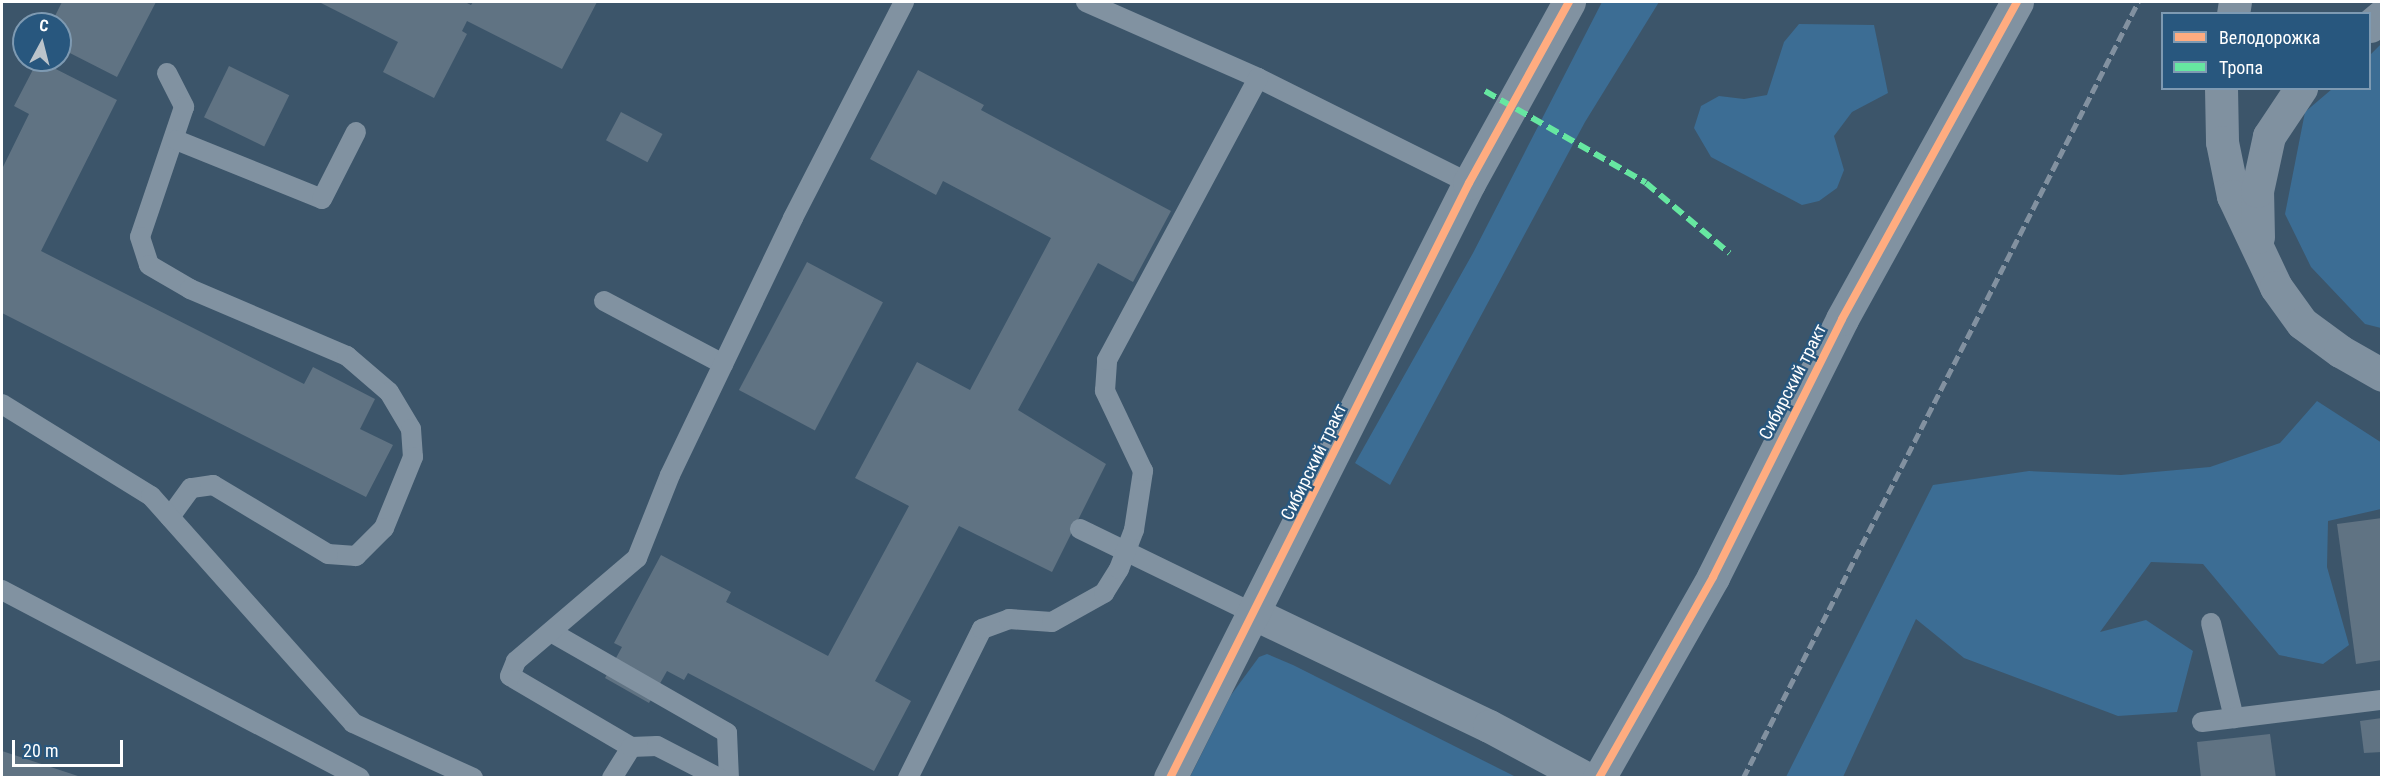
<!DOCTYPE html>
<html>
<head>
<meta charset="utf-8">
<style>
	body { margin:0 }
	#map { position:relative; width:2383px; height:779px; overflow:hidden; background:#3c556a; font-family:"Roboto Condensed",sans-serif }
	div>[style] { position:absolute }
	.green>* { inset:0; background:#3c6d94 }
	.building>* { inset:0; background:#607383; transform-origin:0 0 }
	.lane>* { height:20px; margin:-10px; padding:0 10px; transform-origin:10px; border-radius:10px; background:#8192a1 }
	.street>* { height:33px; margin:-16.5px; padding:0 16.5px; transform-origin:16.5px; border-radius:16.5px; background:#8192a1 }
	.primary>* { height:33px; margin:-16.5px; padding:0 16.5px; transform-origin:16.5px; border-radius:16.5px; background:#8091a0 }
	.rail>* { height:4.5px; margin-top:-2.25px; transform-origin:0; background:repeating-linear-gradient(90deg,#8291a0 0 10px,transparent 0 14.5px) }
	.quiet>* { height:6px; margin-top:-3px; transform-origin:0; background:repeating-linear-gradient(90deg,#66e7a1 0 12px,transparent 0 18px) }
	.cycleway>* { height:8px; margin:-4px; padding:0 4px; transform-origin:4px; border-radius:4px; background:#ffac80 }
	span { translate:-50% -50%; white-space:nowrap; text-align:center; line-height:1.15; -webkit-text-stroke:4.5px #28577e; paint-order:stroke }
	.street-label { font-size:18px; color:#fff }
	.frame { position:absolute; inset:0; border:3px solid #fff; pointer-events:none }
	.legend { position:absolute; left:2161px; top:12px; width:210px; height:78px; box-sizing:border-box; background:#28577e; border:2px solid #7e9ab2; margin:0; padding:8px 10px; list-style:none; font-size:18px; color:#fff }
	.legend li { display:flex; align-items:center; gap:12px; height:30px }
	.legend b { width:30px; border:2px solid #7e9ab2 }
	.north { position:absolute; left:12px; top:12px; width:60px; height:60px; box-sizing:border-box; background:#28577e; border:2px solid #7e9ab2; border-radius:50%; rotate:7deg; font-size:16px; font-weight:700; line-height:24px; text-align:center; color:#fff }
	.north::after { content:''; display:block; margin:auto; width:21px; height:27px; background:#bbc4cb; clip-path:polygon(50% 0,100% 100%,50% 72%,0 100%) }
	.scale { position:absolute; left:12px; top:740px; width:111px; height:27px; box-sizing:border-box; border:3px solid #fff; border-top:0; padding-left:8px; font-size:18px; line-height:21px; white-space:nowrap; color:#fff; -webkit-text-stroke:4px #28577e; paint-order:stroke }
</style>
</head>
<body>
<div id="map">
	<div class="green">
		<i style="clip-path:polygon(1602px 2px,1659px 2px,1585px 122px,1390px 485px,1355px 463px,1473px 253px)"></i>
		<i style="clip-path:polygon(1799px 24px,1874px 25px,1888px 93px,1852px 112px,1834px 136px,1844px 170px,1837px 188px,1819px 201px,1802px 205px,1711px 157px,1694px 128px,1701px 106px,1719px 96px,1744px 99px,1767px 95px,1784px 42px)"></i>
		<i style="clip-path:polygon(2381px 44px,2381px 328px,2365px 324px,2311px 267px,2285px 214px,2305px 112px,2332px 89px,2370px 88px,2370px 55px)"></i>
		<i style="clip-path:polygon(2317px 401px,2382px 443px,2381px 509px,2328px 521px,2327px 567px,2349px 645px,2323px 664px,2279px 655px,2203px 564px,2151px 562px,2100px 632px,2146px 620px,2193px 651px,2177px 712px,2118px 716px,1964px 658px,1916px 619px,1843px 777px,1786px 777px,1933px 485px,2029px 471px,2121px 475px,2210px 467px,2280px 443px)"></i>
		<i style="clip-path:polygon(1267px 654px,1293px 665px,1516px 777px,1190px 777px,1231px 695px,1259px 657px)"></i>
	</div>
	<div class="building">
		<i style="clip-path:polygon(62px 2px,156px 2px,117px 77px,60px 48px,60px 24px,51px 24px)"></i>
		<i style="clip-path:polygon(319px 2px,465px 2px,471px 5px,473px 2px,597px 2px,562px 69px,467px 21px,462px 31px,467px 34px,434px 98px,383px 72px,398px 42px)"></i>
		<i style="clip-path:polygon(38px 60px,117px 100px,41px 251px,304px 384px,313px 367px,375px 399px,360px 429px,393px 445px,366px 497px,2px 313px,2px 169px,29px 114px,14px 106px)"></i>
		<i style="left:229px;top:66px;width:67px;height:57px;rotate:26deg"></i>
		<i style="clip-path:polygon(918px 70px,984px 105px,981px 110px,1171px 211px,1133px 282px,1098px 263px,1018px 410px,1106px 464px,1052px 572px,959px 526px,875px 681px,911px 701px,874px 771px,688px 673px,684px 680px,667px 671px,649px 703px,605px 678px,622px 647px,614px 643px,661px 555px,731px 592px,726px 602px,828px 656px,909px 506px,855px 478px,917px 362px,970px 390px,1051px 238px,943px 181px,936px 195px,870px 159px)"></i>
		<i style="left:621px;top:112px;width:47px;height:32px;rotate:28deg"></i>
		<i style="left:807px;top:262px;width:86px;height:145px;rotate:28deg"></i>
		<i style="clip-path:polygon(2382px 518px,2382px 660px,2356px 664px,2337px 524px)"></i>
		<i style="clip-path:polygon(2382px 718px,2382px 752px,2364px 753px,2360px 721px)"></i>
		<i style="clip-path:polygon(2270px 734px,2276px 778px,2201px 778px,2197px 742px)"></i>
		<i style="clip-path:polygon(2px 751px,81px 777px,81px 778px,2px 778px)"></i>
	</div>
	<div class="lane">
		<i style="left:1086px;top:2px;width:188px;rotate:23.8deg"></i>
		<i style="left:1258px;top:78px;width:236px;rotate:26.5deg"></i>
		<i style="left:167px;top:73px;width:38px;rotate:63deg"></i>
		<i style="left:184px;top:107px;width:137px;rotate:108.7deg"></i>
		<i style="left:140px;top:237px;width:29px;rotate:72deg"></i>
		<i style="left:149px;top:265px;width:48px;rotate:30.3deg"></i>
		<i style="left:190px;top:289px;width:171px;rotate:23.1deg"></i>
		<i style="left:347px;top:356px;width:55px;rotate:40.6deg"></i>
		<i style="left:389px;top:392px;width:43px;rotate:59.3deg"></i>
		<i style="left:411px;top:429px;width:28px;rotate:86deg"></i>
		<i style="left:413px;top:457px;width:77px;rotate:112.2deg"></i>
		<i style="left:384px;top:528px;width:40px;rotate:135deg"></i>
		<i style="left:356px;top:556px;width:28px;rotate:-176deg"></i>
		<i style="left:328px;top:554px;width:134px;rotate:-149deg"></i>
		<i style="left:213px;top:485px;width:22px;rotate:172deg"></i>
		<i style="left:191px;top:488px;width:36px;rotate:126deg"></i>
		<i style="left:176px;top:140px;width:157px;rotate:22deg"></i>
		<i style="left:322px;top:199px;width:75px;rotate:-63.1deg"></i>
		<i style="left:604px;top:301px;width:135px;rotate:27.9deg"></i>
		<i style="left:2px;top:404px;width:175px;rotate:31.7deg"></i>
		<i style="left:151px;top:496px;width:304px;rotate:48.3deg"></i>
		<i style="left:353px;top:723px;width:132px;rotate:24.6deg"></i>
		<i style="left:1080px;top:529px;width:195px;rotate:25.9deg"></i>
		<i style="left:2px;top:590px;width:404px;rotate:27.7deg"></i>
		<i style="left:2211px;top:623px;width:98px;rotate:76.4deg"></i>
		<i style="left:551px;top:632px;width:203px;rotate:29.8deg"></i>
		<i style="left:727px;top:733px;width:45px;rotate:87.5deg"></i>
		<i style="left:2202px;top:722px;width:181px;rotate:-7deg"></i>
		<i style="left:631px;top:747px;width:140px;rotate:-149.6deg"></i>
		<i style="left:510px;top:676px;width:16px;rotate:-68deg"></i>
		<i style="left:516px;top:661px;width:159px;rotate:-40.4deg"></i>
		<i style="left:637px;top:558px;width:89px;rotate:-68.3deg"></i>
		<i style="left:670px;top:475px;width:285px;rotate:-64.4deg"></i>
		<i style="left:793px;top:218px;width:243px;rotate:-62.8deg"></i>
		<i style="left:612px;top:778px;width:36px;rotate:-58deg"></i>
		<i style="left:631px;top:747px;width:26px;rotate:-2deg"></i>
		<i style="left:657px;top:746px;width:70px;rotate:27.3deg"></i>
		<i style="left:908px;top:778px;width:166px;rotate:-63.6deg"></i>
		<i style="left:982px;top:629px;width:29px;rotate:-20deg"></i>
		<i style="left:1009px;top:619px;width:43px;rotate:4deg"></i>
		<i style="left:1052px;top:622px;width:60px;rotate:-29.1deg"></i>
		<i style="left:1104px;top:593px;width:28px;rotate:-58deg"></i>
		<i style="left:1119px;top:569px;width:42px;rotate:-69deg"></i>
		<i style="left:1134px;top:530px;width:60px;rotate:-81.3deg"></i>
		<i style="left:1143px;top:471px;width:89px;rotate:-115.4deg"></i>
		<i style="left:1105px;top:391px;width:31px;rotate:-86deg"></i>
		<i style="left:1107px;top:360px;width:320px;rotate:-61.8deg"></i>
	</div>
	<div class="street">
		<i style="left:1255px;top:614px;width:259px;rotate:25.6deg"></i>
		<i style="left:1489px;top:726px;width:110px;rotate:28.2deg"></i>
		<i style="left:1170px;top:778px;width:666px;rotate:-63.32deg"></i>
		<i style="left:1469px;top:183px;width:207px;rotate:-61.1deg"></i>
		<i style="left:1599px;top:778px;width:231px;rotate:-60.4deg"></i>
		<i style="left:1713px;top:577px;width:288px;rotate:-63.4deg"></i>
		<i style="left:1842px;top:319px;width:362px;rotate:-61.1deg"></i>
	</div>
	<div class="primary">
		<i style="left:2233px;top:14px;width:12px;rotate:-81deg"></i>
		<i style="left:2370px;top:26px;width:16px;rotate:-40deg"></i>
		<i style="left:2221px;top:88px;width:54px;rotate:88.9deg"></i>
		<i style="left:2222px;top:142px;width:55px;rotate:78.5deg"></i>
		<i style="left:2233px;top:196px;width:101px;rotate:64.7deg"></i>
		<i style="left:2276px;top:287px;width:44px;rotate:54.2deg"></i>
		<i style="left:2302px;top:323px;width:47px;rotate:36.4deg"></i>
		<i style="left:2340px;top:351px;width:48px;rotate:29.7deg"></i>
		<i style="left:2258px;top:237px;width:46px;rotate:-91.2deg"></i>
		<i style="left:2257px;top:191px;width:56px;rotate:-77.7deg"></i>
		<i style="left:2269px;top:136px;width:58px;rotate:-56.3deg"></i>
	</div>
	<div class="rail">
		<i style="left:1743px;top:778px;width:871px;rotate:-63.02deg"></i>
	</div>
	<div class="quiet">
		<i style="left:1485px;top:91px;width:185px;rotate:29.7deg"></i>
		<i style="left:1646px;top:183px;width:109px;rotate:40.1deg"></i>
	</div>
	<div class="cycleway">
		<i style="left:1170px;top:778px;width:666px;rotate:-63.32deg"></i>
		<i style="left:1469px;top:183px;width:207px;rotate:-61.1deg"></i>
		<i style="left:1599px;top:778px;width:231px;rotate:-60.4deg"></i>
		<i style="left:1713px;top:577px;width:288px;rotate:-63.4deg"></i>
		<i style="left:1842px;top:319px;width:362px;rotate:-61.1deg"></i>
	</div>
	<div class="street-label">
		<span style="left:1793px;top:382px;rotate:-63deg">Сибирский тракт</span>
		<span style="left:1314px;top:462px;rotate:-64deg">Сибирский тракт</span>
	</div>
	<div class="frame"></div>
	<ul class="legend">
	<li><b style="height:8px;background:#ffac80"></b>Велодорожка</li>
	<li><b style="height:8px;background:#66e7a1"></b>Тропа</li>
	</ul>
	<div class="north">С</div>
	<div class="scale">20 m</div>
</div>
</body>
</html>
